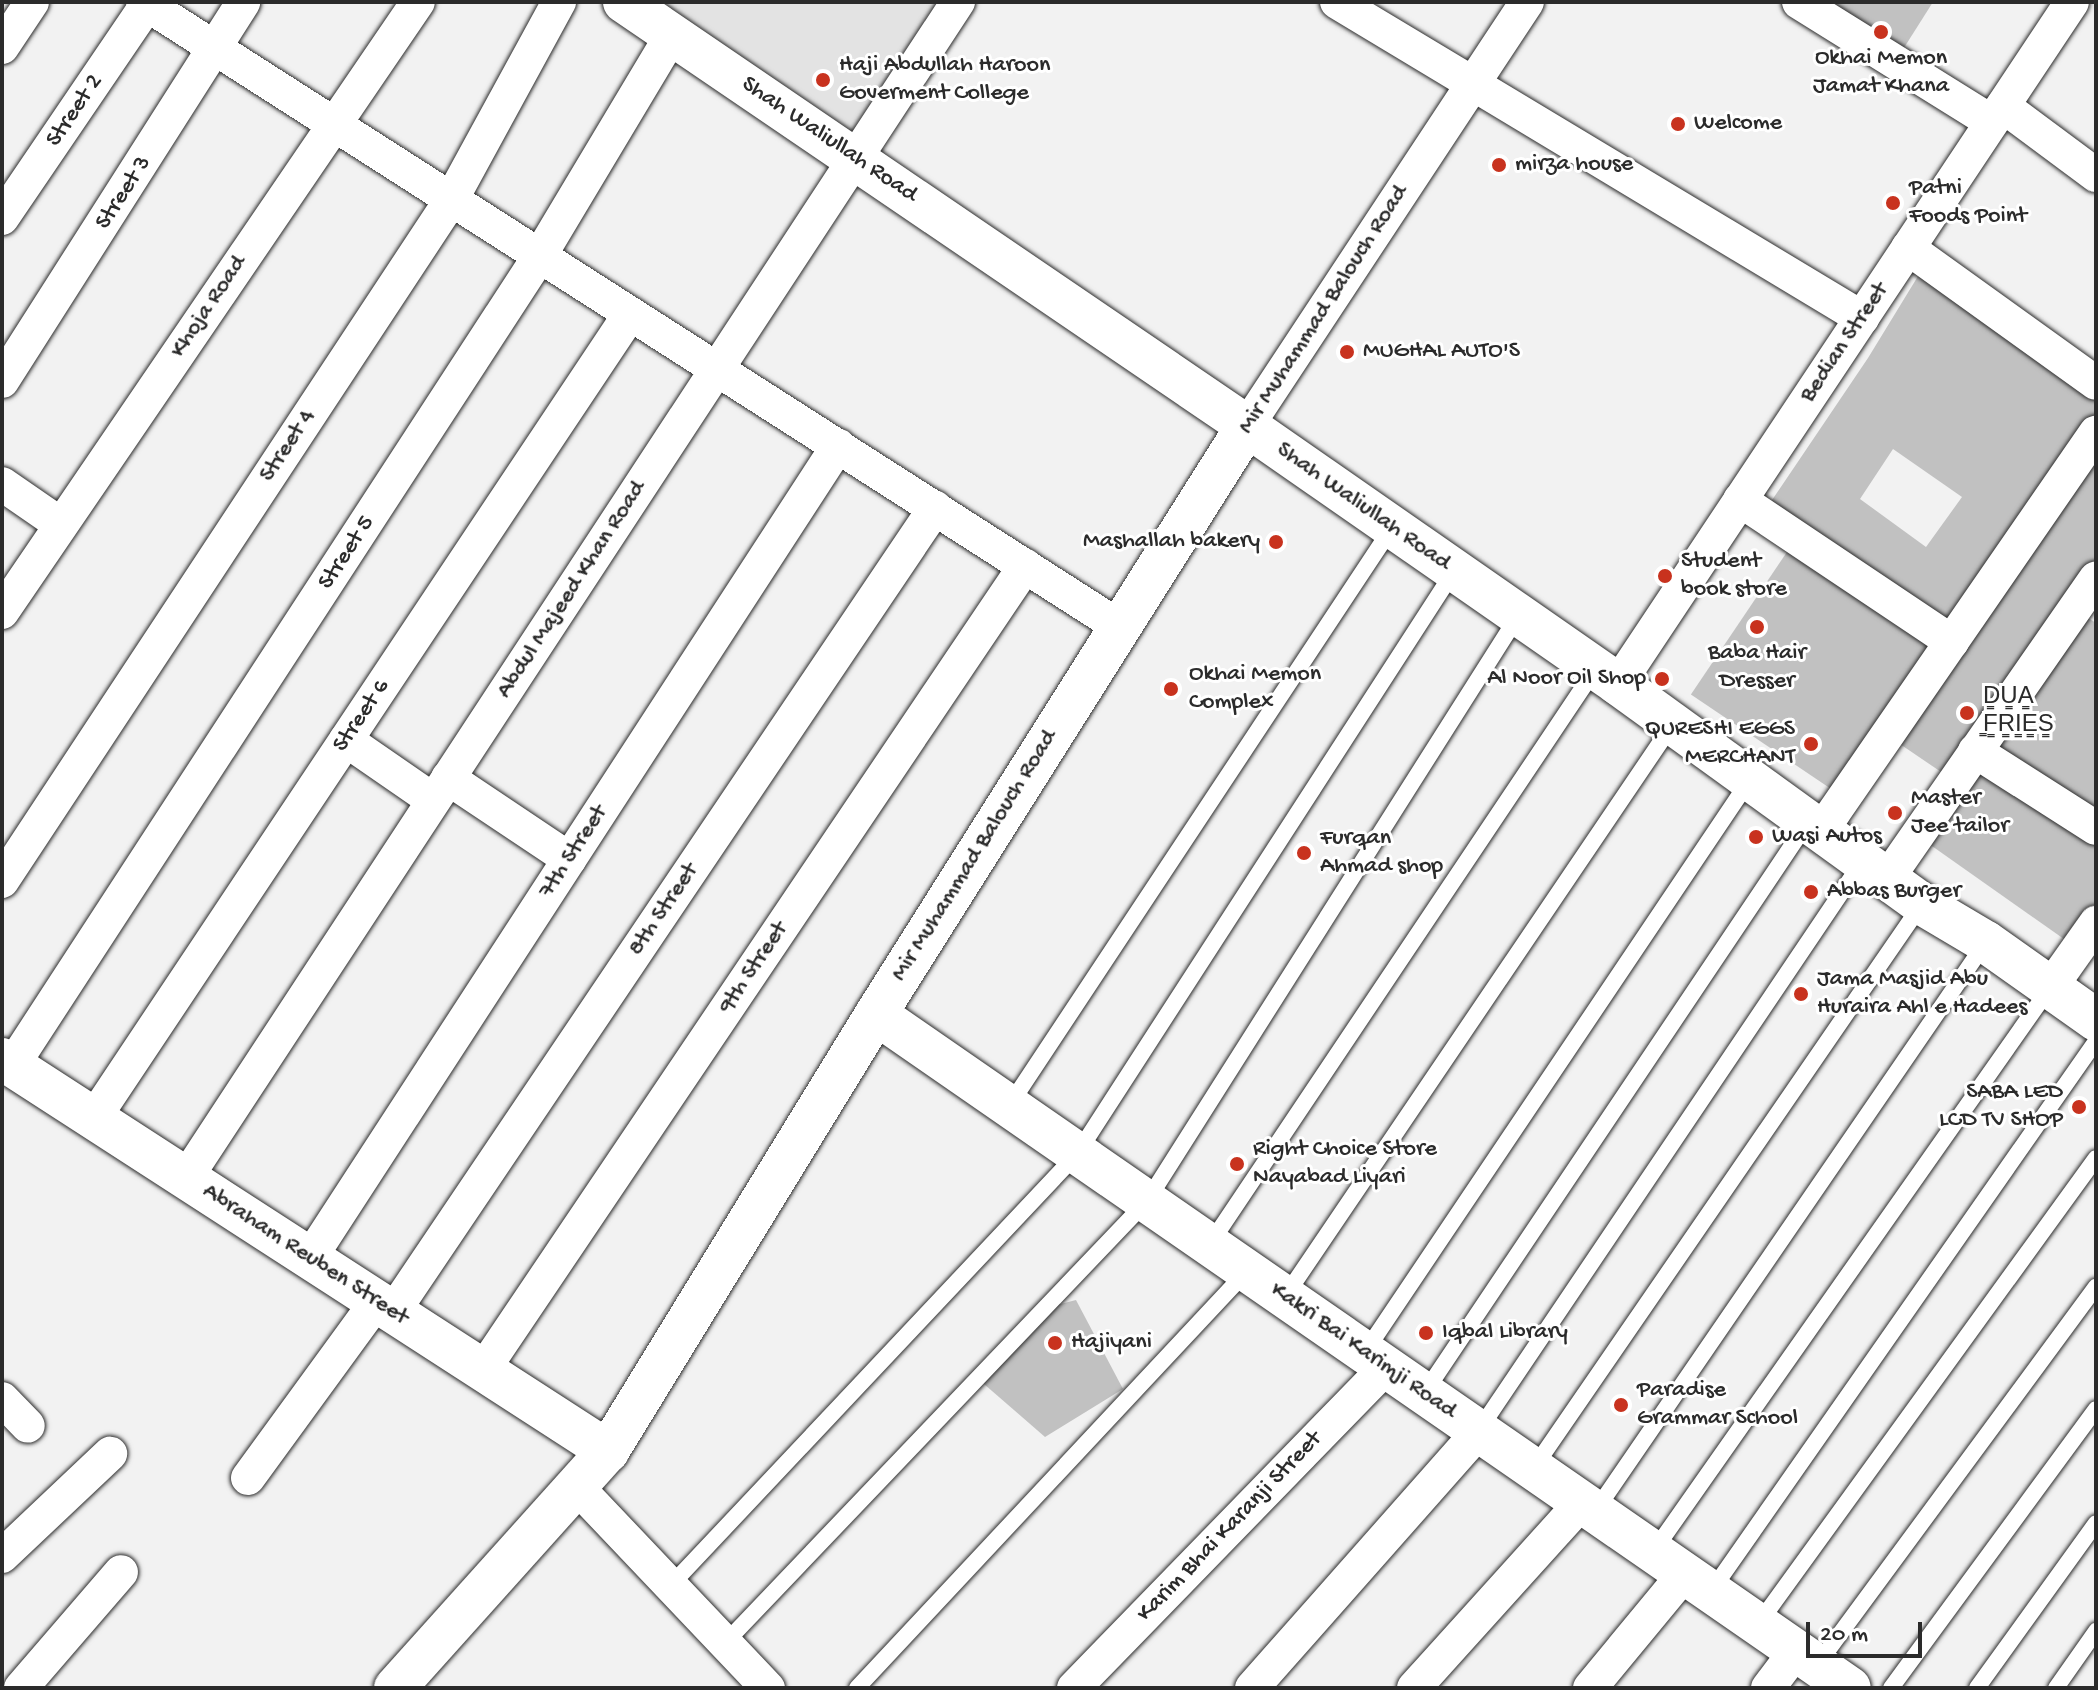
<!DOCTYPE html>
<html>
<head>
<meta charset="utf-8">
<style>
	body { margin:0 }
	#map { position:relative; width:2098px; height:1690px; overflow:hidden; background:#f2f2f2; font-family:"Gochi Hand",sans-serif }
	div>[style] { position:absolute }
	.built>* { inset:0; background:#e3e3e3 }
	.building>* { inset:0; background:#c1c1c1; transform-origin:0 0 }
	.roads { filter:drop-shadow(0 0 2px #2b2b2b) drop-shadow(0 0 2px #2b2b2b) }
	.service>* { height:16px; margin:-8px; padding:0 8px; transform-origin:8px; border-radius:8px; background:#fff }
	.minor>* { height:34px; margin:-17px; padding:0 17px; transform-origin:17px; border-radius:17px; background:#fff }
	.tertiary>* { height:42px; margin:-21px; padding:0 21px; transform-origin:21px; border-radius:21px; background:#fff }
	.dots>* { width:22px; height:22px; translate:-50% -50%; box-sizing:border-box; border:4px solid #fff; border-radius:50% }
	span { translate:-50% -50%; white-space:nowrap; text-align:center; line-height:1.15; -webkit-text-stroke:6px #fff; paint-order:stroke }
	.poi-label { font-size:24px; color:#2b2b2b }
	.left { translate:0 -50%; text-align:left }
	.right { translate:-100% -50%; text-align:right }
	.street-label { font-size:24px; color:#2b2b2b }
	.frame { position:absolute; inset:0; border:4px solid #2b2b2b; pointer-events:none }
	.scale { position:absolute; left:1806px; top:1622px; width:116px; height:36px; box-sizing:border-box; border:4px solid #2b2b2b; border-top:0; padding-left:10px; font-size:24px; line-height:28px; white-space:nowrap; color:#2b2b2b; -webkit-text-stroke:6px #fff; paint-order:stroke }
</style>
</head>
<body>
<div id="map">
	<div class="built">
		<i style="clip-path:polygon(624px 2px,958px 2px,855px 158px)"></i>
	</div>
	<div class="building">
		<i style="clip-path:polygon(1799px 2px,1933px 2px,1895px 62px)"></i>
		<i style="clip-path:polygon(evenodd,1923px 268px,2096px 392px,2096px 420px,1949px 629px,1770px 503px,1868px 358px,1923px 268px,1893px 449px,1962px 497px,1926px 547px,1860px 499px,1893px 449px)"></i>
		<i style="clip-path:polygon(2096px 446px,2096px 565px,1947px 776px,1894px 740px)"></i>
		<i style="left:1791px;top:546px;width:179px;height:179px;rotate:34deg"></i>
		<i style="clip-path:polygon(2080px 613px,2096px 623px,2096px 822px,1986px 750px)"></i>
		<i style="clip-path:polygon(1977px 763px,2096px 840px,2096px 907px,2071px 944px,1922px 839px)"></i>
		<i style="clip-path:polygon(1076px 1300px,1123px 1389px,1045px 1437px,977px 1378px,1045px 1308px)"></i>
	</div>
	<div class="roads">
		<div class="service">
			<i style="left:1009px;top:1106px;width:692px;rotate:-56.49deg"></i>
			<i style="left:1210px;top:1244px;width:690px;rotate:-56.17deg"></i>
			<i style="left:1286px;top:1295px;width:688px;rotate:-55.89deg"></i>
			<i style="left:1365px;top:1352px;width:688px;rotate:-56.08deg"></i>
			<i style="left:1425px;top:1392px;width:685px;rotate:-56.12deg"></i>
			<i style="left:1479px;top:1430px;width:685px;rotate:-56.01deg"></i>
			<i style="left:1533px;top:1469px;width:685px;rotate:-55.47deg"></i>
			<i style="left:1596px;top:1510px;width:689px;rotate:-55.53deg"></i>
			<i style="left:1653px;top:1552px;width:688px;rotate:-54.88deg"></i>
			<i style="left:671px;top:1585px;width:592px;rotate:-46.71deg"></i>
			<i style="left:1077px;top:1154px;width:694px;rotate:-57.11deg"></i>
			<i style="left:1712px;top:1590px;width:670px;rotate:-55.03deg"></i>
			<i style="left:1759px;top:1623px;width:574px;rotate:-54.07deg"></i>
			<i style="left:725px;top:1643px;width:611px;rotate:-46.33deg"></i>
			<i style="left:1147px;top:1201px;width:693px;rotate:-57.62deg"></i>
			<i style="left:1817px;top:1665px;width:470px;rotate:-53.6deg"></i>
			<i style="left:857px;top:1688px;width:570px;rotate:-46.92deg"></i>
			<i style="left:1891px;top:1688px;width:346px;rotate:-53.7deg"></i>
			<i style="left:1977px;top:1688px;width:203px;rotate:-54.2deg"></i>
			<i style="left:2056px;top:1688px;width:70px;rotate:-54.9deg"></i>
		</div>
		<div class="minor">
			<i style="left:143px;top:2px;width:1160px;rotate:32.61deg"></i>
			<i style="left:1337px;top:2px;width:613px;rotate:31.04deg"></i>
			<i style="left:1799px;top:2px;width:227px;rotate:31.9deg"></i>
			<i style="left:2px;top:47px;width:54px;rotate:-56.3deg"></i>
			<i style="left:2003px;top:106px;width:116px;rotate:36.6deg"></i>
			<i style="left:2px;top:218px;width:258px;rotate:-55.8deg"></i>
			<i style="left:1908px;top:248px;width:231px;rotate:35.7deg"></i>
			<i style="left:2px;top:381px;width:449px;rotate:-57.5deg"></i>
			<i style="left:1247px;top:426px;width:508px;rotate:-56.56deg"></i>
			<i style="left:2px;top:484px;width:70px;rotate:34.6deg"></i>
			<i style="left:1740px;top:500px;width:255px;rotate:33.8deg"></i>
			<i style="left:2px;top:612px;width:738px;rotate:-55.71deg"></i>
			<i style="left:1618px;top:684px;width:819px;rotate:-56.35deg"></i>
			<i style="left:346px;top:740px;width:106px;rotate:34.6deg"></i>
			<i style="left:1975px;top:751px;width:143px;rotate:32.5deg"></i>
			<i style="left:448px;top:778px;width:146px;rotate:33.8deg"></i>
			<i style="left:1821px;top:831px;width:484px;rotate:-55.4deg"></i>
			<i style="left:1887px;top:879px;width:366px;rotate:-55.2deg"></i>
			<i style="left:2px;top:881px;width:816px;rotate:-56.6deg"></i>
			<i style="left:451px;top:200px;width:226px;rotate:-61.4deg"></i>
			<i style="left:2050px;top:988px;width:80px;rotate:-54.7deg"></i>
			<i style="left:12px;top:1066px;width:966px;rotate:-56.92deg"></i>
			<i style="left:539px;top:257px;width:259px;rotate:-59.1deg"></i>
			<i style="left:94px;top:1118px;width:966px;rotate:-56.31deg"></i>
			<i style="left:186px;top:1178px;width:1407px;rotate:-56.72deg"></i>
			<i style="left:310px;top:1258px;width:969px;rotate:-56.97deg"></i>
			<i style="left:393px;top:1312px;width:970px;rotate:-56.01deg"></i>
			<i style="left:483px;top:1370px;width:970px;rotate:-56.01deg"></i>
			<i style="left:2px;top:1399px;width:37px;rotate:46deg"></i>
			<i style="left:248px;top:1478px;width:219px;rotate:-53.9deg"></i>
			<i style="left:576px;top:1486px;width:279px;rotate:46.5deg"></i>
			<i style="left:2px;top:1556px;width:149px;rotate:-43.4deg"></i>
			<i style="left:21px;top:1688px;width:153px;rotate:-49.2deg"></i>
			<i style="left:1074px;top:1688px;width:448px;rotate:-45.8deg"></i>
			<i style="left:1252px;top:1688px;width:343px;rotate:-48.5deg"></i>
			<i style="left:1414px;top:1688px;width:251px;rotate:-47.9deg"></i>
			<i style="left:1590px;top:1688px;width:149px;rotate:-50.4deg"></i>
			<i style="left:1768px;top:1688px;width:46px;rotate:-52.9deg"></i>
		</div>
		<div class="tertiary">
			<i style="left:624px;top:2px;width:754px;rotate:34.24deg"></i>
			<i style="left:1247px;top:426px;width:452px;rotate:34.8deg"></i>
			<i style="left:1618px;top:684px;width:375px;rotate:35.9deg"></i>
			<i style="left:1922px;top:904px;width:74px;rotate:30.7deg"></i>
			<i style="left:1986px;top:942px;width:135px;rotate:35.3deg"></i>
			<i style="left:876px;top:1014px;width:1184px;rotate:34.68deg"></i>
			<i style="left:2px;top:1059px;width:722px;rotate:32.9deg"></i>
			<i style="left:395px;top:1688px;width:319px;rotate:-48.1deg"></i>
			<i style="left:608px;top:1451px;width:513px;rotate:-58.48deg"></i>
			<i style="left:876px;top:1014px;width:695px;rotate:-57.75deg"></i>
		</div>
	</div>
	<div class="dots">
		<i style="left:1881px;top:32px;background:#c8321e"></i>
		<i style="left:823px;top:80px;background:#c8321e"></i>
		<i style="left:1678px;top:124px;background:#c8321e"></i>
		<i style="left:1499px;top:165px;background:#c8321e"></i>
		<i style="left:1893px;top:203px;background:#c8321e"></i>
		<i style="left:1347px;top:352px;background:#c8321e"></i>
		<i style="left:1276px;top:542px;background:#c8321e"></i>
		<i style="left:1665px;top:576px;background:#c8321e"></i>
		<i style="left:1757px;top:627px;background:#c8321e"></i>
		<i style="left:1662px;top:679px;background:#c8321e"></i>
		<i style="left:1171px;top:689px;background:#c8321e"></i>
		<i style="left:1967px;top:713px;background:#c8321e"></i>
		<i style="left:1811px;top:744px;background:#c8321e"></i>
		<i style="left:1895px;top:813px;background:#c8321e"></i>
		<i style="left:1756px;top:837px;background:#c8321e"></i>
		<i style="left:1304px;top:853px;background:#c8321e"></i>
		<i style="left:1811px;top:892px;background:#c8321e"></i>
		<i style="left:1801px;top:994px;background:#c8321e"></i>
		<i style="left:2079px;top:1107px;background:#c8321e"></i>
		<i style="left:1237px;top:1164px;background:#c8321e"></i>
		<i style="left:1426px;top:1333px;background:#c8321e"></i>
		<i style="left:1055px;top:1343px;background:#c8321e"></i>
		<i style="left:1621px;top:1405px;background:#c8321e"></i>
	</div>
	<div class="poi-label">
		<span style="left:1881px;top:73px">Okhai Memon<br>Jamat Khana</span>
		<span class="left" style="left:839px;top:80px">Haji Abdullah Haroon<br>Goverment College</span>
		<span class="left" style="left:1694px;top:124px">Welcome</span>
		<span class="left" style="left:1515px;top:165px">mirza house</span>
		<span class="left" style="left:1909px;top:203px">Patni<br>Foods Point</span>
		<span class="left" style="left:1363px;top:352px">MUGHAL AUTO'S</span>
		<span class="right" style="left:1260px;top:542px">Mashallah bakery</span>
		<span class="left" style="left:1681px;top:576px">Student<br>book store</span>
		<span style="left:1757px;top:668px">Baba Hair<br>Dresser</span>
		<span class="left" style="left:1189px;top:689px">Okhai Memon<br>Complex</span>
		<span class="right" style="left:1646px;top:679px">Al Noor Oil Shop</span>
		<span class="left" style="left:1983px;top:713px">D̳U̳A̳<br>̳F̳R̳I̳E̳S̳</span>
		<span class="right" style="left:1795px;top:744px">QURESHI EGGS<br>MERCHANT</span>
		<span class="left" style="left:1911px;top:813px">Master<br>Jee tailor</span>
		<span class="left" style="left:1772px;top:837px">Wasi Autos</span>
		<span class="left" style="left:1320px;top:853px">Furqan<br>Ahmad shop</span>
		<span class="left" style="left:1827px;top:892px">Abbas Burger</span>
		<span class="left" style="left:1817px;top:994px">Jama Masjid Abu<br>Huraira Ahl e Hadees</span>
		<span class="right" style="left:2063px;top:1107px">SABA LED<br>LCD TV SHOP</span>
		<span class="left" style="left:1253px;top:1164px">Right Choice Store<br>Nayabad Liyari</span>
		<span class="left" style="left:1442px;top:1333px">Iqbal Library</span>
		<span class="left" style="left:1071px;top:1343px">Hajiyani</span>
		<span class="left" style="left:1637px;top:1405px">Paradise<br>Grammar School</span>
	</div>
	<div class="street-label">
		<span style="left:75px;top:111px;rotate:-56deg">Street 2</span>
		<span style="left:829px;top:140px;rotate:34deg">Shah Waliullah Road</span>
		<span style="left:124px;top:193px;rotate:-57deg">Street 3</span>
		<span style="left:209px;top:307px;rotate:-56deg">Khoja Road</span>
		<span style="left:1324px;top:310px;rotate:-57deg">Mir Muhammad Balouch Road</span>
		<span style="left:1845px;top:343px;rotate:-56deg">Bedian Street</span>
		<span style="left:288px;top:446px;rotate:-57deg">Street 4</span>
		<span style="left:1363px;top:507px;rotate:35deg">Shah Waliullah Road</span>
		<span style="left:347px;top:553px;rotate:-57deg">Street 5</span>
		<span style="left:572px;top:590px;rotate:-57deg">Abdul Majeed Khan Road</span>
		<span style="left:362px;top:716px;rotate:-56deg">Street 6</span>
		<span style="left:574px;top:852px;rotate:-57deg">7th Street</span>
		<span style="left:975px;top:856px;rotate:-58deg">Mir Muhammad Balouch Road</span>
		<span style="left:664px;top:910px;rotate:-56deg">8th Street</span>
		<span style="left:754px;top:968px;rotate:-56deg">9th Street</span>
		<span style="left:305px;top:1255px;rotate:33deg">Abraham Reuben Street</span>
		<span style="left:1363px;top:1351px;rotate:35deg">Kakri Bai Karimji Road</span>
		<span style="left:1230px;top:1527px;rotate:-46deg">Karim Bhai Karanji Street</span>
	</div>
	<div class="frame"></div>
	<div class="scale">20 m</div>
</div>
</body>
</html>
